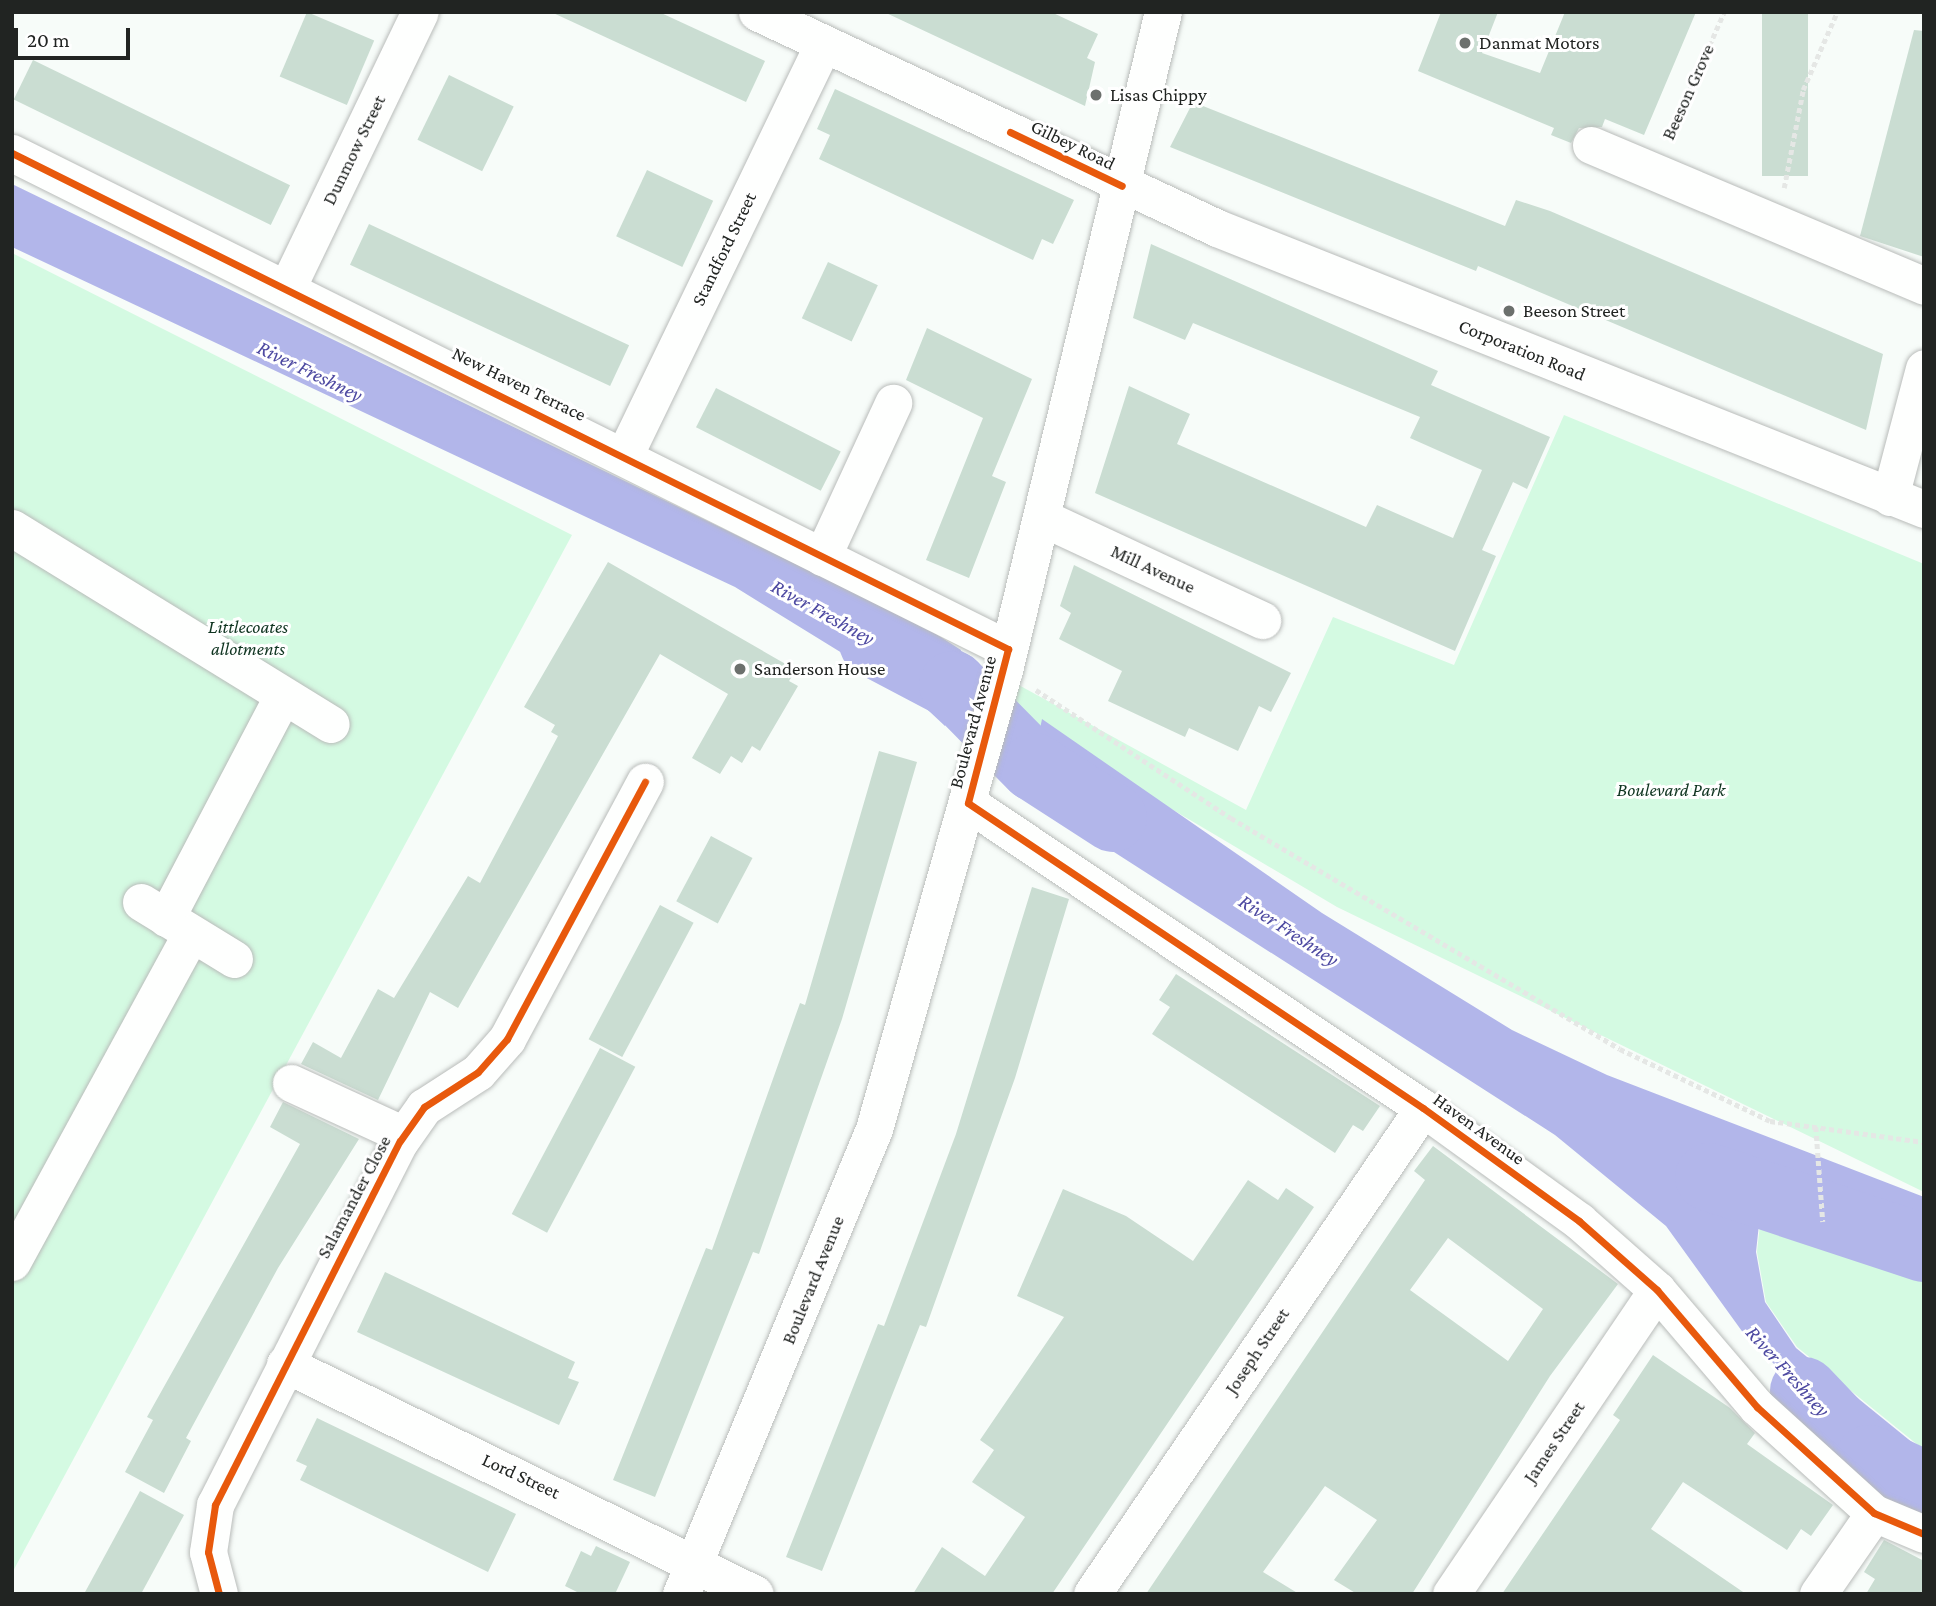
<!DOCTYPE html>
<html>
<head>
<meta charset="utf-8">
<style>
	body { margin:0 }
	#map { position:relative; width:1936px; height:1606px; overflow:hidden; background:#f7fcf9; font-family:"Crimson Pro",serif }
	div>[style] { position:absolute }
	.green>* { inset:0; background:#d4fae2 }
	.water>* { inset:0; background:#b2b6ea }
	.river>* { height:68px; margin:-34px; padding:0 34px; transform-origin:34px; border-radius:34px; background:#b2b6ea }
	.building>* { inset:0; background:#caddd2; transform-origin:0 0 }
	.path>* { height:4.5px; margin-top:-2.25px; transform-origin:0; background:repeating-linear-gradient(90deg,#e5e7e5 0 5px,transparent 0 8.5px) }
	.roads { filter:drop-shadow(0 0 2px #b9bcba) drop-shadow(0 0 2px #b9bcba) }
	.minor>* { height:37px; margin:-18.5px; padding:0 18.5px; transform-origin:18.5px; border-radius:18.5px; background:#fefffe }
	.cycleway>* { height:7px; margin:-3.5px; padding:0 3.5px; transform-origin:3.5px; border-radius:3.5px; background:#e8590c }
	.dots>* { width:19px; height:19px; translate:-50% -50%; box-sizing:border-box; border:4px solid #fff; border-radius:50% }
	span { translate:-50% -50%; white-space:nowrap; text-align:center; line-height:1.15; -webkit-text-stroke:6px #fff; paint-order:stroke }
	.poi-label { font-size:19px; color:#212422 }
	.left { translate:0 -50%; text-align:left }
	.street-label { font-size:19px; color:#212422 }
	.park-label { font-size:19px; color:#0f3420; font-style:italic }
	.water-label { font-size:21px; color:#4d49a1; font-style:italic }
	.frame { position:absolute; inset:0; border:14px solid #212422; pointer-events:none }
	.scale { position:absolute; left:14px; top:28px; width:116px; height:32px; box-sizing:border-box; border:4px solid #212422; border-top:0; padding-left:9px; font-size:21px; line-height:24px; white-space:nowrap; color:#212422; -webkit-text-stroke:5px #fff; paint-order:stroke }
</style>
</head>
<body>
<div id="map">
	<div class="green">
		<i style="clip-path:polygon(12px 253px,572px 535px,12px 1573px)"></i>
		<i style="clip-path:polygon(1564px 415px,1924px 564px,1924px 1192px,1337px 907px,1011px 714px,1015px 683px,1246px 810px,1333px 617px,1454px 665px)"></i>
		<i style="clip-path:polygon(1783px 1203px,1924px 1250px,1924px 1450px,1797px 1347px,1766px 1302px,1757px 1252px,1760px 1224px)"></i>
	</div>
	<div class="water">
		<i style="clip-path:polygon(12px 184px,922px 625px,961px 650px,945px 726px,915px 698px,735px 587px,12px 247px)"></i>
		<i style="clip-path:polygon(1042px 719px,1322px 913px,1512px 1030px,1607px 1075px,1924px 1197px,1924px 1248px,1783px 1201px,1759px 1224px,1756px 1252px,1765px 1302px,1796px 1348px,1924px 1452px,1924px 1485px,1869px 1459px,1744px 1334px,1666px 1226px,1555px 1135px,1033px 800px,1028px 787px)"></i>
	</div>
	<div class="river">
		<i style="left:873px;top:643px;width:90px;rotate:27.7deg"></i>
		<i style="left:953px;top:685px;width:115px;rotate:45.4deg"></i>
		<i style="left:1034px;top:767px;width:94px;rotate:32.8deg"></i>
		<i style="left:1709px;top:1177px;width:226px;rotate:18.3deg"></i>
		<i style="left:1804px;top:1391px;width:94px;rotate:46.3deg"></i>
		<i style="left:1869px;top:1459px;width:61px;rotate:25.3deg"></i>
	</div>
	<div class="building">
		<i style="left:307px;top:12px;width:73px;height:70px;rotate:23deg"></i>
		<i style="clip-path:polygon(551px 12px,659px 12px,765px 61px,746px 102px)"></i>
		<i style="clip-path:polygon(884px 12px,1051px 12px,1098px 34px,1087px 58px,1095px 62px,1085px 106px)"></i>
		<i style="clip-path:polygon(1441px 12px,1498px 12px,1482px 53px,1540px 73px,1565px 12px,1696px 12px,1644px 135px,1605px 119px,1602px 127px,1579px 128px,1571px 143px,1551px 135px,1554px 128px,1418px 71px)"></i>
		<i style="left:1762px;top:12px;width:46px;height:164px"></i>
		<i style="clip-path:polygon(1914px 30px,1924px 31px,1924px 257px,1860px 236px)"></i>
		<i style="left:33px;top:60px;width:286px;height:44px;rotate:26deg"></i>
		<i style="left:449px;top:75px;width:72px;height:72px;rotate:26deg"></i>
		<i style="clip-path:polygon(835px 89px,1074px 200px,1053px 244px,1042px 239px,1033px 260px,819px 159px,830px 135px,817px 129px)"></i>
		<i style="clip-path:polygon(1193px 102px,1505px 226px,1516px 200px,1550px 211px,1883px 354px,1866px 430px,1478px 266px,1476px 271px,1170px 147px)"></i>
		<i style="left:647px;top:170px;width:73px;height:73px;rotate:25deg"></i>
		<i style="left:369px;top:224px;width:287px;height:45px;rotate:25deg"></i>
		<i style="clip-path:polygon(1151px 244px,1438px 371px,1431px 385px,1550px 437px,1527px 489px,1513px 482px,1482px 550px,1496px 556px,1455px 651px,1095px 493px,1129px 386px,1190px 414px,1177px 444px,1366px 527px,1377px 505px,1453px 538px,1482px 470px,1410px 438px,1420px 417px,1193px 323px,1185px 340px,1133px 318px)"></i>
		<i style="left:828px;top:262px;width:55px;height:62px;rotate:25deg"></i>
		<i style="clip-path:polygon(927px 328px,1032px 379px,992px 476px,1006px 482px,969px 578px,926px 560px,983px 418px,906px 380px)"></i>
		<i style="left:716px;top:388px;width:140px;height:44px;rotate:27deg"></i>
		<i style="clip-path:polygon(608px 562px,796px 670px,789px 681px,798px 686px,760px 751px,752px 746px,742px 763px,731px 756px,720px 774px,692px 758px,728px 694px,660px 654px,458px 1008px,430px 992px,378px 1100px,301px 1064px,313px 1042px,341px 1058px,378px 989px,394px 998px,468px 876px,480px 883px,558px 736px,551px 732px,555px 725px,524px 707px)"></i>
		<i style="clip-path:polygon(1074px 565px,1291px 673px,1271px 712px,1259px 706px,1238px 751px,1189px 728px,1185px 737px,1108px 701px,1122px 671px,1059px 639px,1071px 613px,1060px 606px)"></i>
		<i style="clip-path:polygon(879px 751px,917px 762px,842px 1019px,759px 1254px,753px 1252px,655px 1497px,613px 1480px,706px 1248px,712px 1250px,800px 1003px,805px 1005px)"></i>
		<i style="left:711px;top:836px;width:47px;height:74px;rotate:28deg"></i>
		<i style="clip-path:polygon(1032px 887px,1069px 899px,1015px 1078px,926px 1327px,920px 1325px,822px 1571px,786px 1557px,878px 1324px,884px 1326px,956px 1134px)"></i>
		<i style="left:660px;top:905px;width:38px;height:152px;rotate:28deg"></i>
		<i style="clip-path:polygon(1176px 974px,1380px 1106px,1363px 1131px,1353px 1125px,1335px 1153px,1152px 1034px,1170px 1007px,1159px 1000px)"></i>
		<i style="left:600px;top:1048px;width:40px;height:188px;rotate:28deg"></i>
		<i style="clip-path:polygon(283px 1102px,359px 1139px,278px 1268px,186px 1438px,191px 1441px,164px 1493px,125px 1472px,153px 1420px,147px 1417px,300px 1144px,270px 1127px)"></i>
		<i style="clip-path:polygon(evenodd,1433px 1146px,1618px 1284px,1550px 1376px,1412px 1594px,1357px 1594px,1334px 1580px,1377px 1520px,1325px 1486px,1263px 1572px,1299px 1594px,1146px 1594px,1425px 1180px,1414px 1171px,1433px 1146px,1448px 1238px,1543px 1309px,1508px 1361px,1410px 1290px,1448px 1238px)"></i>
		<i style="clip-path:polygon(1248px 1180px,1278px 1200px,1286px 1188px,1314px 1207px,1052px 1594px,913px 1594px,942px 1547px,985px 1576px,1025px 1517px,972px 1482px,994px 1450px,980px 1440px,1064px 1317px,1017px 1296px,1063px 1189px,1126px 1216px,1193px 1261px)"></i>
		<i style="clip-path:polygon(385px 1272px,575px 1362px,568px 1378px,579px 1382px,559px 1425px,357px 1332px)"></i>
		<i style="clip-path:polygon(1653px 1355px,1730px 1408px,1755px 1433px,1747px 1444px,1833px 1505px,1811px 1536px,1801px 1529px,1787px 1550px,1683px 1482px,1651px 1529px,1746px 1594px,1502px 1594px,1620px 1420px,1613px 1415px)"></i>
		<i style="clip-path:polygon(317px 1418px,516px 1514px,488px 1572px,300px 1480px,307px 1466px,296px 1461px)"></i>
		<i style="clip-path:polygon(140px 1491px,184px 1515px,141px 1594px,84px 1594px)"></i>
		<i style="clip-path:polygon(1884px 1540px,1924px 1561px,1924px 1594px,1866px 1594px,1875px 1579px,1864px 1572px)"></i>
		<i style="clip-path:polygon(596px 1546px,630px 1562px,615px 1594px,581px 1594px,565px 1586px,581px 1551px,591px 1556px)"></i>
	</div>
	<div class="path">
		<i style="left:1668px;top:139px;width:139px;rotate:-66.2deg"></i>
		<i style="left:1784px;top:188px;width:100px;rotate:-79deg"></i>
		<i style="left:1803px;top:90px;width:85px;rotate:-66.4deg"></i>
		<i style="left:1036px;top:690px;width:233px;rotate:33.3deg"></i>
		<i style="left:1231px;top:818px;width:452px;rotate:30.7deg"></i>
		<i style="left:1620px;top:1049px;width:166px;rotate:25.6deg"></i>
		<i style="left:1770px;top:1121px;width:155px;rotate:7.8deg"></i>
		<i style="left:1816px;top:1127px;width:95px;rotate:85.8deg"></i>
	</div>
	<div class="roads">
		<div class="minor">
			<i style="left:757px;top:12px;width:508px;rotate:25.15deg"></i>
			<i style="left:1217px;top:228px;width:761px;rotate:21.68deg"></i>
			<i style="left:1591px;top:145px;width:362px;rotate:22.9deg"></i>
			<i style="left:12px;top:153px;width:1113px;rotate:26.47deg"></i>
			<i style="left:287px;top:288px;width:306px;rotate:-64.3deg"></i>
			<i style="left:625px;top:454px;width:455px;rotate:-64.2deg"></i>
			<i style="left:1890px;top:497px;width:133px;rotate:-75.2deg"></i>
			<i style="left:1043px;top:518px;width:242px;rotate:25deg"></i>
			<i style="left:12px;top:528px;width:374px;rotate:31.6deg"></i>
			<i style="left:822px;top:557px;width:170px;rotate:-65.2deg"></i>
			<i style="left:968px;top:803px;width:548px;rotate:33.84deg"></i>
			<i style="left:1423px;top:1108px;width:193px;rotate:35.9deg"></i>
			<i style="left:1579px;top:1221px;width:104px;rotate:41.5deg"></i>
			<i style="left:1657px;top:1290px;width:154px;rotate:49.5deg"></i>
			<i style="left:1757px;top:1407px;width:158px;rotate:42.2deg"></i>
			<i style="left:1874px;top:1513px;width:54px;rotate:22.8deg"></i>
			<i style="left:141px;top:902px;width:109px;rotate:31.5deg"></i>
			<i style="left:166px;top:918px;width:250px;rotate:-62.3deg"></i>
			<i style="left:291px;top:1083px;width:124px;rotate:24.7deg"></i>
			<i style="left:12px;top:1262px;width:374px;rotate:-61.4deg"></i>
			<i style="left:285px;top:1364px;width:523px;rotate:26.08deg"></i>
			<i style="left:219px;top:1594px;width:43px;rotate:-104.7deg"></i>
			<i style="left:208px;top:1552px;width:48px;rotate:-81.5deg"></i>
			<i style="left:215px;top:1505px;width:408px;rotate:-63.1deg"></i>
			<i style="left:400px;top:1141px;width:42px;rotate:-54.8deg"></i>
			<i style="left:424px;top:1107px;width:64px;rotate:-32.9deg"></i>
			<i style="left:478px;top:1072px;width:44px;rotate:-48.7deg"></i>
			<i style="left:507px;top:1039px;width:292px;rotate:-61.8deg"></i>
			<i style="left:681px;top:1594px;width:503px;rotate:-67.46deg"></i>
			<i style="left:874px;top:1129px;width:477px;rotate:-74.2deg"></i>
			<i style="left:1004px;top:670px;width:677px;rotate:-76.42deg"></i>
			<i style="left:1092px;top:1594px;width:588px;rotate:-55.74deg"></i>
			<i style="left:1451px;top:1594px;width:367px;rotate:-55.9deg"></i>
			<i style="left:1818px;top:1594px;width:98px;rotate:-55.3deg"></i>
		</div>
	</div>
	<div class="cycleway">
		<i style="left:1010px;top:132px;width:124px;rotate:25.7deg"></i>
		<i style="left:12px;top:153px;width:1113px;rotate:26.47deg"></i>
		<i style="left:1008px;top:649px;width:159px;rotate:104.6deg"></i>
		<i style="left:968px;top:803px;width:548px;rotate:33.84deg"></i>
		<i style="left:1423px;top:1108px;width:193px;rotate:35.9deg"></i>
		<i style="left:1579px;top:1221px;width:104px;rotate:41.5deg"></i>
		<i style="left:1657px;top:1290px;width:154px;rotate:49.5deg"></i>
		<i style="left:1757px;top:1407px;width:158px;rotate:42.2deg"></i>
		<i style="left:1874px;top:1513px;width:54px;rotate:22.8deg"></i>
		<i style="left:219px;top:1594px;width:43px;rotate:-104.7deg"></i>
		<i style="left:208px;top:1552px;width:48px;rotate:-81.5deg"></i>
		<i style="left:215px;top:1505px;width:408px;rotate:-63.1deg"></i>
		<i style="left:400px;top:1141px;width:42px;rotate:-54.8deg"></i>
		<i style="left:424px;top:1107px;width:64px;rotate:-32.9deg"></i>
		<i style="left:478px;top:1072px;width:44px;rotate:-48.7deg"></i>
		<i style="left:507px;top:1039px;width:292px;rotate:-61.8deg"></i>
	</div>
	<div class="dots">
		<i style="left:1465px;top:43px;background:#6c706d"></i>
		<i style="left:1096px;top:95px;background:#6c706d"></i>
		<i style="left:1509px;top:311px;background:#6c706d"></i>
		<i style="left:740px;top:669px;background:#6c706d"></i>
	</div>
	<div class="poi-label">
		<span class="left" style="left:1479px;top:43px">Danmat Motors</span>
		<span class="left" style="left:1110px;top:95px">Lisas Chippy</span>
		<span class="left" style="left:1523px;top:311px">Beeson Street</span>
		<span class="left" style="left:754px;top:669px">Sanderson House</span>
	</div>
	<div class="street-label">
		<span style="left:1688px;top:92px;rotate:-66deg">Beeson Grove</span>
		<span style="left:1073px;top:145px;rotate:26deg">Gilbey Road</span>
		<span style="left:354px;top:150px;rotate:-64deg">Dunmow Street</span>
		<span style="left:724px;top:249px;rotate:-64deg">Standford Street</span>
		<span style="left:1522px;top:350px;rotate:22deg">Corporation Road</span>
		<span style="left:519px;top:384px;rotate:26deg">New Haven Terrace</span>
		<span style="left:1153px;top:569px;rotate:25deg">Mill Avenue</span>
		<span style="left:973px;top:722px;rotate:-75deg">Boulevard Avenue</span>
		<span style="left:1479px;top:1129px;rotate:36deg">Haven Avenue</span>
		<span style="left:354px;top:1197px;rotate:-62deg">Salamander Close</span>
		<span style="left:813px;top:1280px;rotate:-68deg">Boulevard Avenue</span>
		<span style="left:1257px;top:1351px;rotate:-56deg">Joseph Street</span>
		<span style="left:1554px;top:1442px;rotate:-56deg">James Street</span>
		<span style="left:521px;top:1476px;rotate:25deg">Lord Street</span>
	</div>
	<div class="park-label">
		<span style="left:248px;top:638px">Littlecoates<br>allotments</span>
		<span style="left:1671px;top:790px">Boulevard Park</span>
	</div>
	<div class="water-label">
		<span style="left:310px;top:371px;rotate:26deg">River Freshney</span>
		<span style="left:823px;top:612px;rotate:29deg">River Freshney</span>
		<span style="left:1289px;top:930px;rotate:33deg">River Freshney</span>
		<span style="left:1788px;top:1371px;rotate:48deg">River Freshney</span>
	</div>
	<div class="frame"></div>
	<div class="scale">20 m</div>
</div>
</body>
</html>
